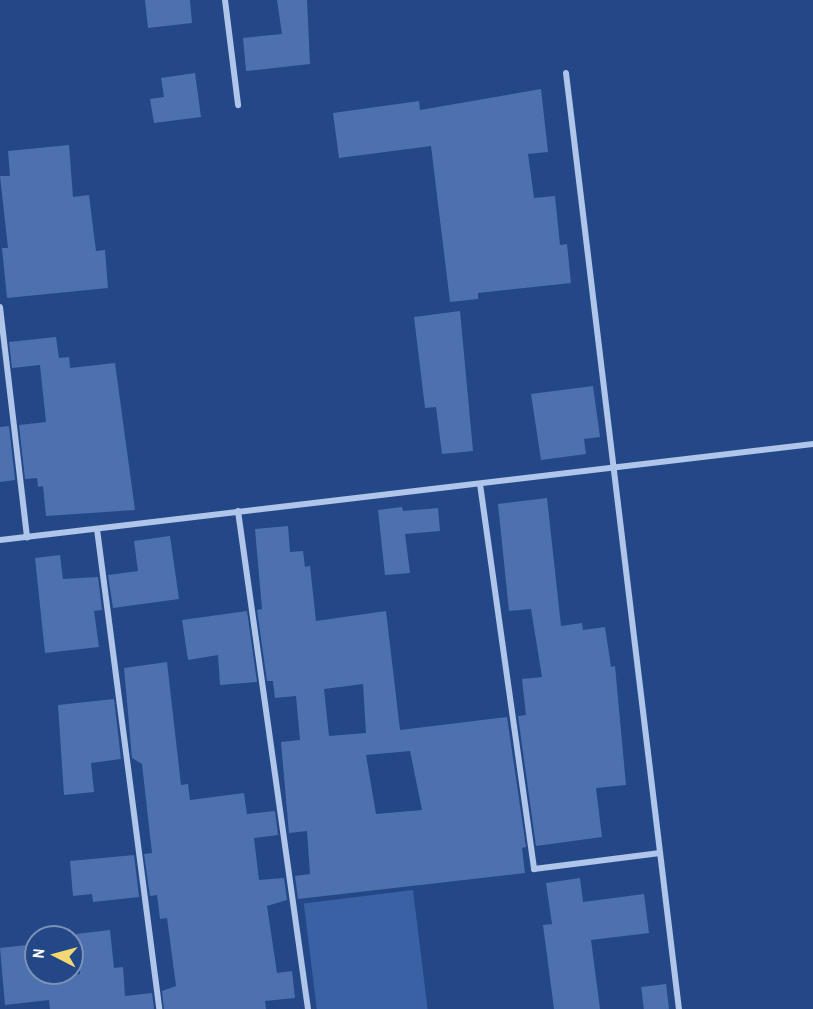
<!DOCTYPE html>
<html>
<head>
<meta charset="utf-8">
<style>
	body { margin:0 }
	#map { position:relative; width:813px; height:1009px; overflow:hidden; background:#244887; font-family:"Archivo Narrow",sans-serif }
	div>[style] { position:absolute }
	.green>* { inset:0; background:#3961a3; transform-origin:0 0 }
	.building>* { inset:0; background:#4c71ae; transform-origin:0 0 }
	.street>* { height:6px; margin:-3px; padding:0 3px; transform-origin:3px; border-radius:3px; background:#afc5e9 }
	span { translate:-50% -50%; white-space:nowrap; text-align:center; line-height:1.15; -webkit-text-stroke:4.5px #244887; paint-order:stroke }
	.north { position:absolute; left:24px; top:925px; width:60px; height:60px; box-sizing:border-box; background:#244887; border:2px solid #7c91b7; border-radius:50%; rotate:276deg; font-size:16px; font-weight:700; line-height:24px; text-align:center; color:#fff }
	.north::after { content:''; display:block; margin:auto; width:21px; height:27px; background:#f3d773; clip-path:polygon(50% 0,100% 100%,50% 72%,0 100%) }
</style>
</head>
<body>
<div id="map">
	<div class="green">
		<i style="left:413px;top:890px;width:120px;height:110px;rotate:83deg"></i>
	</div>
	<div class="building">
		<i style="clip-path:polygon(145px 0,190px 0,192px 23px,148px 28px)"></i>
		<i style="clip-path:polygon(277px 0,307px 0,310px 64px,246px 71px,243px 38px,282px 34px)"></i>
		<i style="clip-path:polygon(195px 73px,201px 117px,154px 123px,150px 99px,164px 97px,161px 78px)"></i>
		<i style="clip-path:polygon(541px 89px,548px 152px,528px 154px,534px 198px,555px 196px,560px 245px,567px 244px,571px 283px,478px 293px,478px 299px,450px 302px,431px 146px,339px 158px,333px 113px,419px 101px,420px 110px)"></i>
		<i style="clip-path:polygon(69px 145px,73px 197px,89px 195px,96px 251px,105px 250px,108px 288px,7px 298px,2px 248px,8px 248px,0 176px,10px 176px,8px 151px)"></i>
		<i style="clip-path:polygon(460px 311px,473px 451px,442px 454px,436px 407px,425px 408px,414px 317px)"></i>
		<i style="clip-path:polygon(56px 337px,59px 358px,69px 357px,70px 368px,115px 363px,135px 510px,46px 516px,43px 486px,38px 487px,37px 478px,25px 479px,19px 425px,46px 422px,40px 365px,12px 368px,9px 342px)"></i>
		<i style="clip-path:polygon(593px 386px,600px 437px,584px 439px,586px 454px,541px 460px,531px 394px)"></i>
		<i style="clip-path:polygon(9px 426px,15px 480px,0 482px,0 427px)"></i>
		<i style="clip-path:polygon(547px 498px,561px 626px,582px 623px,583px 630px,605px 627px,611px 667px,615px 666px,626px 785px,596px 788px,602px 837px,536px 846px,518px 716px,526px 715px,522px 679px,542px 677px,531px 609px,509px 611px,498px 504px)"></i>
		<i style="clip-path:polygon(402px 507px,403px 511px,438px 508px,440px 531px,405px 534px,410px 573px,385px 575px,378px 510px)"></i>
		<i style="clip-path:polygon(evenodd,288px 526px,290px 552px,303px 551px,305px 567px,310px 566px,316px 621px,386px 611px,400px 730px,507px 717px,526px 847px,522px 848px,525px 873px,298px 899px,295px 876px,310px 874px,307px 831px,289px 833px,281px 742px,300px 740px,296px 696px,275px 698px,273px 681px,267px 681px,257px 610px,262px 609px,255px 529px,288px 526px,363px 684px,366px 733px,329px 736px,324px 689px,363px 684px,288px 526px,410px 751px,422px 810px,376px 814px,366px 755px,410px 751px)"></i>
		<i style="clip-path:polygon(170px 536px,179px 599px,113px 608px,108px 575px,138px 571px,134px 541px)"></i>
		<i style="clip-path:polygon(60px 555px,63px 579px,98px 577px,102px 610px,94px 611px,99px 647px,45px 653px,35px 558px)"></i>
		<i style="clip-path:polygon(247px 611px,257px 682px,220px 685px,218px 655px,188px 660px,182px 620px)"></i>
		<i style="clip-path:polygon(167px 662px,181px 785px,188px 784px,190px 800px,244px 793px,247px 814px,275px 811px,278px 835px,254px 838px,259px 880px,284px 878px,287px 900px,267px 906px,277px 973px,292px 971px,295px 998px,265px 1001px,266px 1009px,164px 1009px,162px 991px,176px 986px,167px 918px,160px 919px,157px 895px,150px 896px,144px 854px,152px 853px,142px 764px,132px 758px,124px 668px)"></i>
		<i style="clip-path:polygon(114px 699px,121px 759px,91px 763px,94px 792px,64px 795px,58px 705px)"></i>
		<i style="clip-path:polygon(134px 855px,139px 897px,93px 902px,92px 894px,73px 896px,70px 861px)"></i>
		<i style="clip-path:polygon(580px 878px,583px 902px,644px 894px,649px 933px,591px 940px,600px 1009px,554px 1009px,543px 925px,552px 924px,546px 883px)"></i>
		<i style="clip-path:polygon(110px 930px,114px 968px,123px 967px,125px 996px,152px 993px,154px 1009px,50px 1009px,49px 1000px,5px 1005px,0 948px,36px 944px,36px 973px,41px 973px,42px 979px,80px 974px,76px 934px)"></i>
		<i style="left:666px;top:984px;width:25px;height:25px;rotate:83deg"></i>
	</div>
	<div class="street">
		<i style="left:225px;top:0;width:106px;rotate:82.9deg"></i>
		<i style="left:566px;top:73px;width:943px;rotate:83.12deg"></i>
		<i style="left:0;top:307px;width:232px;rotate:83.3deg"></i>
		<i style="left:480px;top:484px;width:389px;rotate:82deg"></i>
		<i style="left:534px;top:869px;width:127px;rotate:-7.2deg"></i>
		<i style="left:238px;top:511px;width:503px;rotate:82deg"></i>
		<i style="left:97px;top:529px;width:484px;rotate:82.6deg"></i>
		<i style="left:0;top:540px;width:819px;rotate:-6.73deg"></i>
	</div>
	<div class="north">N</div>
</div>
</body>
</html>
